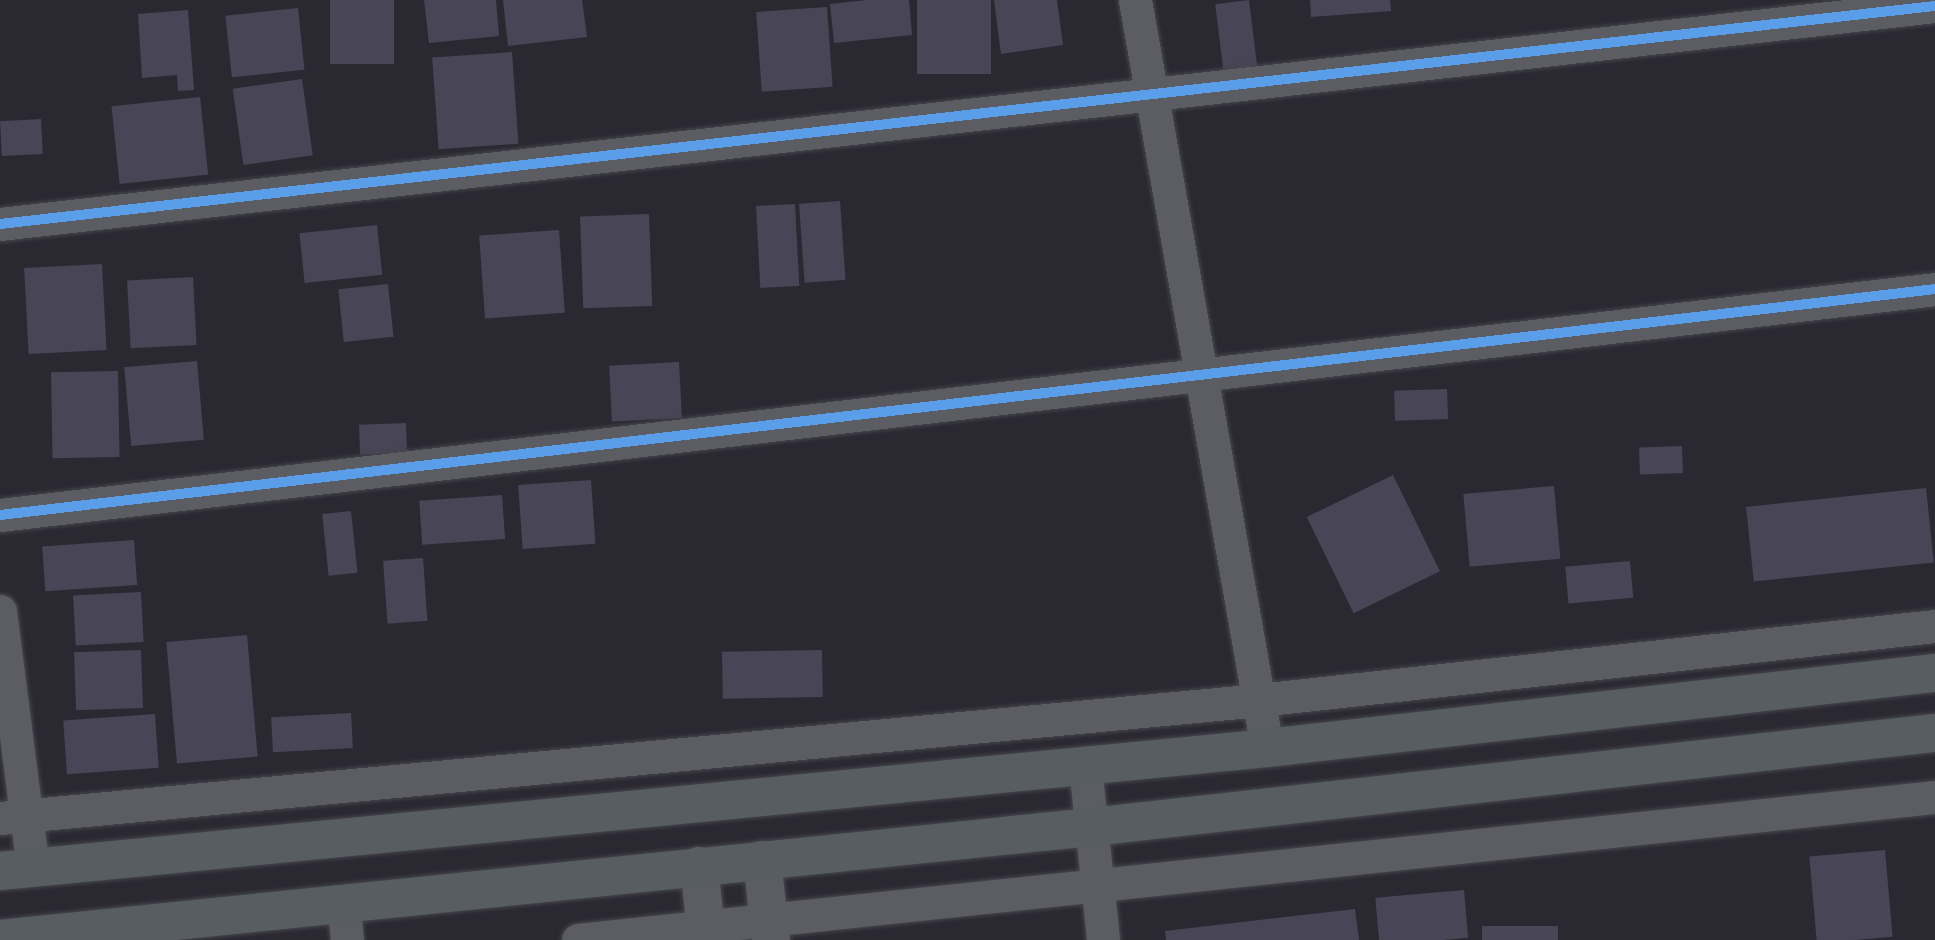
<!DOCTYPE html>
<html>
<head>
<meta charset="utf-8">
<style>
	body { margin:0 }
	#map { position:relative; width:1935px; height:940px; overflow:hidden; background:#2a2932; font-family:"Roboto Condensed",sans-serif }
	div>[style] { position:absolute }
	.building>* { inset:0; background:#484556; transform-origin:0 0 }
	.roads { filter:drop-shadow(0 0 2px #46464e) drop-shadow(0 0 2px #46464e) }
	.street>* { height:33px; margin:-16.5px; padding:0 16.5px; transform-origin:16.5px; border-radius:16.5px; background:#5c5c63 }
	.secondary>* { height:38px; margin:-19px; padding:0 19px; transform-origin:19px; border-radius:19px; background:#5c5c63 }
	.primary>* { height:38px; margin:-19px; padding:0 19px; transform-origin:19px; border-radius:19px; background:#575d60 }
	.cycleway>* { height:10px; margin:-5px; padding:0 5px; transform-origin:5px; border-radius:5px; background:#5a9eea }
	span { translate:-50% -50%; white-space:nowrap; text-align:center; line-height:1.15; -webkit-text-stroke:5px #262536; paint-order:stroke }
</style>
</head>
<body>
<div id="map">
	<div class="building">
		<i style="left:330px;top:0;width:64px;height:64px"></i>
		<i style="clip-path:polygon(424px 0,496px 0,499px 36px,429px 43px)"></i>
		<i style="clip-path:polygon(503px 0,582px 0,587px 37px,508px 46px)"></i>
		<i style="clip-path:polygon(867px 0,909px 0,912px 35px,834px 43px,830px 4px)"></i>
		<i style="left:917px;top:0;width:74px;height:74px"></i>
		<i style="clip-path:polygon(994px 0,1057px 0,1063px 45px,1001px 54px)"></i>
		<i style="left:1249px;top:0;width:69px;height:34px;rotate:83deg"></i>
		<i style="clip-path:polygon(1310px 0,1390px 0,1391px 11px,1311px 17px)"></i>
		<i style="left:827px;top:7px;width:80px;height:71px;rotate:86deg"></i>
		<i style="left:298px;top:8px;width:62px;height:73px;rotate:84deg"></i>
		<i style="clip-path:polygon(188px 10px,194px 90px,178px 91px,177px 75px,142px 78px,138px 14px)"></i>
		<i style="left:512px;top:52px;width:92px;height:80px;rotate:86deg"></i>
		<i style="left:302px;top:79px;width:77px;height:70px;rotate:82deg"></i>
		<i style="left:200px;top:97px;width:78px;height:89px;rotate:84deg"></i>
		<i style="left:41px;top:119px;width:35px;height:41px;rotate:87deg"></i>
		<i style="left:840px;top:201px;width:79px;height:41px;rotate:86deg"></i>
		<i style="left:795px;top:204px;width:82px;height:39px;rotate:87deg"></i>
		<i style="left:649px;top:214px;width:92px;height:69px;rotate:88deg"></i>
		<i style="left:377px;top:225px;width:50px;height:78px;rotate:84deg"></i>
		<i style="left:559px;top:230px;width:83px;height:80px;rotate:86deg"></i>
		<i style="left:102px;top:264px;width:86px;height:78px;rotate:87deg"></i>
		<i style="left:193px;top:277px;width:68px;height:66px;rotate:87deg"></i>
		<i style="left:388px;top:284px;width:53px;height:50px;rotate:84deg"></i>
		<i style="left:197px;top:361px;width:79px;height:73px;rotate:85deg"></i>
		<i style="left:679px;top:362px;width:56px;height:70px;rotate:87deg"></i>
		<i style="left:118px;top:371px;width:86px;height:67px;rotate:89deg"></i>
		<i style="left:1447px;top:389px;width:30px;height:53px;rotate:88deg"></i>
		<i style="left:406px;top:423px;width:30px;height:47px;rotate:88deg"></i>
		<i style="left:1682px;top:446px;width:27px;height:43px;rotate:88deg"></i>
		<i style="left:1393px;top:475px;width:107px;height:96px;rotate:64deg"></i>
		<i style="left:591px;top:480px;width:64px;height:73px;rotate:86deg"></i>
		<i style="left:1554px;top:486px;width:73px;height:91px;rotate:85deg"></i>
		<i style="left:1926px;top:488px;width:75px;height:181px;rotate:84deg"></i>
		<i style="left:502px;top:495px;width:44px;height:83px;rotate:86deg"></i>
		<i style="left:351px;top:511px;width:62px;height:29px;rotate:84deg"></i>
		<i style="left:134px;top:540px;width:45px;height:92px;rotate:86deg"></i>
		<i style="left:423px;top:558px;width:63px;height:40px;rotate:86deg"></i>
		<i style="left:1630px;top:561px;width:37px;height:65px;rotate:85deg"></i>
		<i style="left:141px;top:592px;width:50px;height:68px;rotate:87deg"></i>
		<i style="left:247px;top:635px;width:122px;height:81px;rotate:85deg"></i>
		<i style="left:141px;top:650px;width:58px;height:67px;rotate:88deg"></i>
		<i style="left:822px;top:650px;width:47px;height:100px;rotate:89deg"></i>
		<i style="left:351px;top:713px;width:35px;height:80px;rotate:87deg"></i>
		<i style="left:155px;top:714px;width:54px;height:92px;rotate:86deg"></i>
		<i style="left:1885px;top:850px;width:87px;height:76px;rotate:85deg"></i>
		<i style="left:1464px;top:890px;width:48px;height:89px;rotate:85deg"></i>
		<i style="clip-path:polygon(1355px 909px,1359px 940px,1166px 940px,1165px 931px)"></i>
		<i style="left:1558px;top:926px;width:14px;height:76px;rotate:90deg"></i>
	</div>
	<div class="roads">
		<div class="street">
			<i style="left:1135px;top:0;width:760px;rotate:79.99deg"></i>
			<i style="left:0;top:224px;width:1947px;rotate:-6.43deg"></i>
			<i style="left:0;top:515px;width:1948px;rotate:-6.66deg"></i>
			<i style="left:0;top:611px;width:258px;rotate:82.7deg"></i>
			<i style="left:1085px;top:765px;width:176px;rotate:84.1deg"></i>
			<i style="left:0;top:818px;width:1265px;rotate:-5.35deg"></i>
			<i style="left:1259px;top:700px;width:680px;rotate:-6.25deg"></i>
			<i style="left:343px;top:902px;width:38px;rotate:84deg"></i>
			<i style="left:578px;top:940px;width:1365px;rotate:-6.02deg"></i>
		</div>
		<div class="secondary">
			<i style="left:762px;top:860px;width:81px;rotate:83.6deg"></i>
			<i style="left:699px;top:866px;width:74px;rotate:83.8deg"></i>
		</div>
		<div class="primary">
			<i style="left:0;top:871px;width:1273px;rotate:-5.54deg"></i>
			<i style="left:1267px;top:748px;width:672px;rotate:-6.41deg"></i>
			<i style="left:0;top:939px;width:1097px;rotate:-5.86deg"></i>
			<i style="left:1091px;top:827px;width:849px;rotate:-6.36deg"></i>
		</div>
	</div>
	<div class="cycleway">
		<i style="left:0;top:224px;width:1947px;rotate:-6.43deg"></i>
		<i style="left:0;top:515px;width:1948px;rotate:-6.66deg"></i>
	</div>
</div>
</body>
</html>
